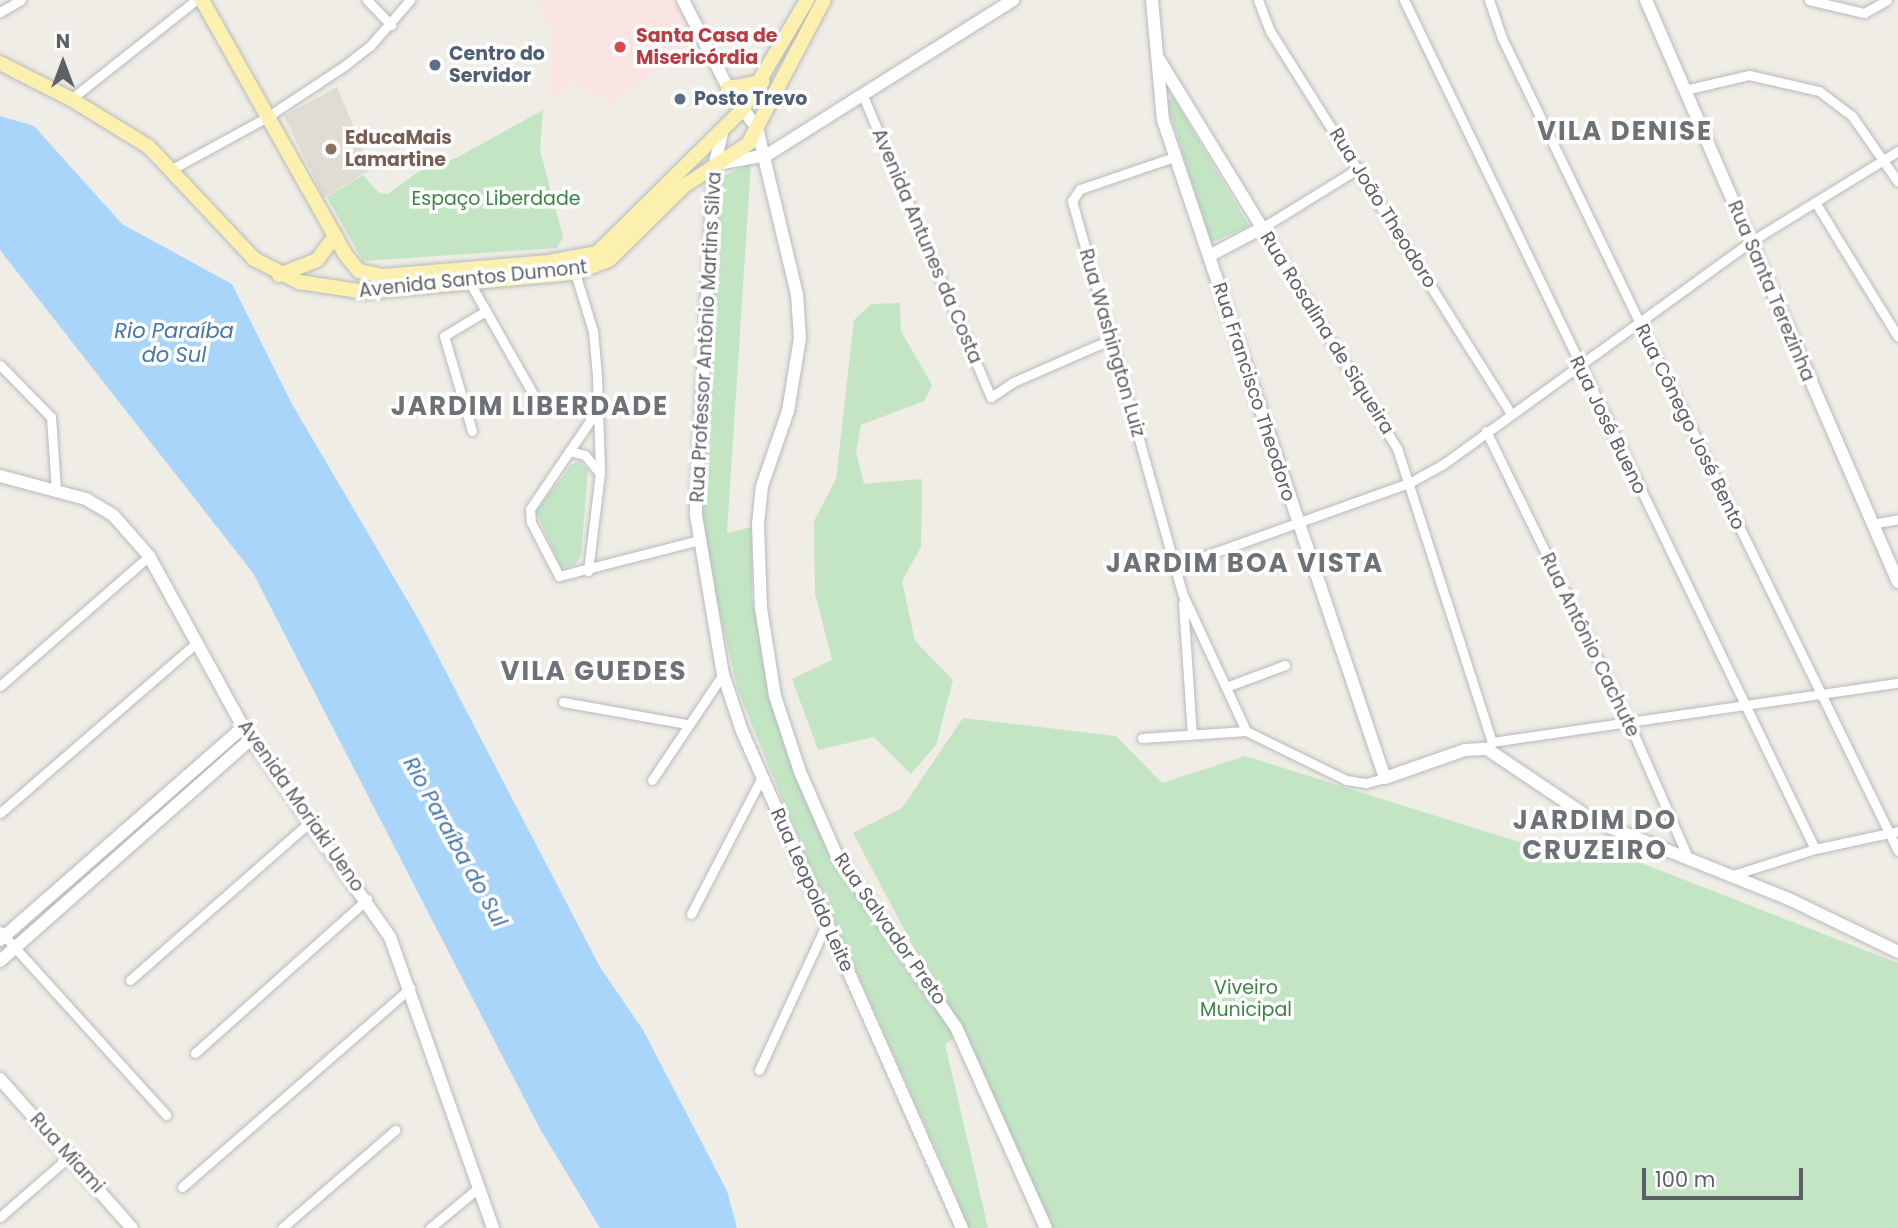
<!DOCTYPE html>
<html>
<head>
<meta charset="utf-8">
<style>
	body { margin:0 }
	#map { position:relative; width:1898px; height:1228px; overflow:hidden; background:#efede5; font-family:Poppins,sans-serif }
	div>[style] { position:absolute }
	.education>* { inset:0; background:#dedcd3 }
	.medical>* { inset:0; background:#fae5e3 }
	.green>* { inset:0; background:#c3e5c4 }
	.water>* { inset:0; background:#a9d5fb }
	.roads { filter:drop-shadow(0 0 2px #b7babe) drop-shadow(0 0 2px #b7babe) }
	.street>* { height:9px; margin:-4.5px; padding:0 4.5px; transform-origin:4.5px; border-radius:4.5px; background:#fff }
	.secondary>* { height:12px; margin:-6px; padding:0 6px; transform-origin:6px; border-radius:6px; background:#fff }
	.primary>* { height:14px; margin:-7px; padding:0 7px; transform-origin:7px; border-radius:7px; background:#fbf0ae }
	.dots>* { width:19px; height:19px; translate:-50% -50%; box-sizing:border-box; border:4px solid #fff; border-radius:50% }
	span { translate:-50% -50%; white-space:nowrap; text-align:center; line-height:1.15; -webkit-text-stroke:7px #fff; paint-order:stroke }
	.health-label { font-size:19px; color:#be3a42; font-weight:700 }
	.left { translate:0 -50%; text-align:left }
	.service-label { font-size:19px; color:#4e5e75; font-weight:700 }
	.education-label { font-size:19px; color:#785e54; font-weight:700 }
	.park-label { font-size:19px; color:#3a8640 }
	.street-label { font-size:19px; color:#5d6065 }
	.water-label { font-size:21px; color:#4676ad; font-style:italic }
	.district-label { font-size:26px; color:#6e7277; font-weight:700; letter-spacing:2px }
	.north { position:absolute; left:28px; top:28px; width:70px; height:70px; -webkit-text-stroke:5px #fff; paint-order:stroke; rotate:0deg; font-size:19px; font-weight:700; line-height:28px; text-align:center; color:#5d6065 }
	.north::after { content:''; display:block; margin:auto; width:24px; height:32px; background:#5d6065; clip-path:polygon(50% 0,100% 100%,50% 72%,0 100%) }
	.scale { position:absolute; left:1642px; top:1168px; width:161px; height:32px; box-sizing:border-box; border:4px solid #5d6065; border-top:0; padding-left:9px; font-size:21px; line-height:24px; white-space:nowrap; color:#5d6065; -webkit-text-stroke:5px #fff; paint-order:stroke }
</style>
</head>
<body>
<div id="map">
	<div class="education">
		<i style="clip-path:polygon(337px 87px,371px 169px,324px 198px,284px 116px)"></i>
	</div>
	<div class="medical">
		<i style="clip-path:polygon(536px 0,681px 0,701px 38px,611px 103px,573px 82px,566px 85px,561px 95px,549px 93px,553px 29px)"></i>
	</div>
	<div class="green">
		<i style="clip-path:polygon(1173px 97px,1249px 226px,1211px 243px,1166px 101px)"></i>
		<i style="clip-path:polygon(543px 110px,540px 150px,563px 237px,557px 248px,363px 261px,327px 197px,363px 175px,379px 193px,388px 194px,418px 172px,456px 158px)"></i>
		<i style="clip-path:polygon(751px 163px,727px 533px,752px 527px,752px 598px,766px 669px,841px 872px,956px 1037px,945px 1044px,988px 1228px,967px 1228px,955px 1192px,801px 846px,738px 690px,708px 564px,698px 514px,721px 177px)"></i>
		<i style="clip-path:polygon(900px 303px,901px 331px,932px 385px,924px 401px,861px 425px,856px 451px,864px 484px,922px 479px,921px 547px,902px 581px,915px 641px,953px 680px,936px 745px,911px 774px,874px 737px,818px 750px,792px 679px,832px 660px,815px 593px,814px 521px,836px 479px,854px 320px,871px 304px)"></i>
		<i style="clip-path:polygon(579px 461px,588px 470px,581px 556px,575px 565px,561px 568px,536px 511px,572px 464px)"></i>
		<i style="clip-path:polygon(963px 718px,1116px 736px,1162px 783px,1245px 756px,1570px 858px,1592px 844px,1898px 963px,1898px 1228px,1048px 1228px,964px 1042px,853px 833px,902px 808px)"></i>
	</div>
	<div class="water">
		<i style="clip-path:polygon(0 116px,34px 126px,122px 224px,232px 284px,292px 404px,420px 622px,600px 967px,643px 1030px,727px 1191px,737px 1228px,600px 1228px,540px 1129px,253px 573px,0 250px)"></i>
	</div>
	<div class="roads">
		<div class="street">
			<i style="left:367px;top:0;width:35px;rotate:46deg"></i>
			<i style="left:1258px;top:0;width:33px;rotate:69deg"></i>
			<i style="left:1270px;top:31px;width:453px;rotate:57.8deg"></i>
			<i style="left:1404px;top:0;width:943px;rotate:64.17deg"></i>
			<i style="left:1489px;top:0;width:40px;rotate:71.1deg"></i>
			<i style="left:1502px;top:38px;width:315px;rotate:64.2deg"></i>
			<i style="left:1639px;top:322px;width:589px;rotate:63.91deg"></i>
			<i style="left:1809px;top:0;width:57px;rotate:13.3deg"></i>
			<i style="left:1864px;top:13px;width:26px;rotate:-29deg"></i>
			<i style="left:0;top:12px;width:24px;rotate:-30deg"></i>
			<i style="left:1685px;top:90px;width:66px;rotate:-13.2deg"></i>
			<i style="left:1749px;top:75px;width:72px;rotate:12.9deg"></i>
			<i style="left:1819px;top:91px;width:41px;rotate:37.1deg"></i>
			<i style="left:1852px;top:116px;width:80px;rotate:55.1deg"></i>
			<i style="left:863px;top:96px;width:327px;rotate:67deg"></i>
			<i style="left:991px;top:397px;width:27px;rotate:-34deg"></i>
			<i style="left:1013px;top:382px;width:108px;rotate:-23.5deg"></i>
			<i style="left:71px;top:99px;width:159px;rotate:-38.4deg"></i>
			<i style="left:1174px;top:157px;width:99px;rotate:161.2deg"></i>
			<i style="left:1080px;top:189px;width:14px;rotate:124deg"></i>
			<i style="left:1072px;top:201px;width:409px;rotate:74.3deg"></i>
			<i style="left:1183px;top:595px;width:150px;rotate:65.1deg"></i>
			<i style="left:174px;top:168px;width:106px;rotate:-28.7deg"></i>
			<i style="left:267px;top:117px;width:92px;rotate:-33.5deg"></i>
			<i style="left:344px;top:66px;width:33px;rotate:-38deg"></i>
			<i style="left:370px;top:46px;width:61px;rotate:-49deg"></i>
			<i style="left:1359px;top:168px;width:114px;rotate:148.3deg"></i>
			<i style="left:1262px;top:228px;width:258px;rotate:58.5deg"></i>
			<i style="left:1397px;top:448px;width:309px;rotate:72.1deg"></i>
			<i style="left:1492px;top:742px;width:9px;rotate:126deg"></i>
			<i style="left:1815px;top:202px;width:158px;rotate:58.4deg"></i>
			<i style="left:575px;top:273px;width:61px;rotate:72.8deg"></i>
			<i style="left:593px;top:331px;width:45px;rotate:84.9deg"></i>
			<i style="left:597px;top:376px;width:97px;rotate:88.2deg"></i>
			<i style="left:600px;top:473px;width:99px;rotate:97deg"></i>
			<i style="left:470px;top:283px;width:128px;rotate:60.4deg"></i>
			<i style="left:0;top:365px;width:73px;rotate:45.6deg"></i>
			<i style="left:51px;top:417px;width:73px;rotate:86.1deg"></i>
			<i style="left:598px;top:409px;width:121px;rotate:124.2deg"></i>
			<i style="left:530px;top:509px;width:13px;rotate:86deg"></i>
			<i style="left:531px;top:522px;width:61px;rotate:62.6deg"></i>
			<i style="left:559px;top:576px;width:145px;rotate:-14.4deg"></i>
			<i style="left:472px;top:431px;width:99px;rotate:-106.4deg"></i>
			<i style="left:444px;top:336px;width:47px;rotate:-31deg"></i>
			<i style="left:1486px;top:431px;width:323px;rotate:63.9deg"></i>
			<i style="left:1628px;top:721px;width:152px;rotate:66.3deg"></i>
			<i style="left:569px;top:451px;width:16px;rotate:14deg"></i>
			<i style="left:585px;top:455px;width:22px;rotate:51deg"></i>
			<i style="left:1871px;top:524px;width:27px;rotate:-10deg"></i>
			<i style="left:1174px;top:567px;width:250px;rotate:-19.7deg"></i>
			<i style="left:1409px;top:483px;width:38px;rotate:-29deg"></i>
			<i style="left:1442px;top:465px;width:380px;rotate:-35.9deg"></i>
			<i style="left:1750px;top:242px;width:174px;rotate:-31.6deg"></i>
			<i style="left:1183px;top:603px;width:131px;rotate:86.1deg"></i>
			<i style="left:0;top:686px;width:198px;rotate:-41.1deg"></i>
			<i style="left:1226px;top:687px;width:63px;rotate:-20.4deg"></i>
			<i style="left:563px;top:702px;width:126px;rotate:10.1deg"></i>
			<i style="left:1142px;top:738px;width:104px;rotate:-3.9deg"></i>
			<i style="left:1246px;top:731px;width:111px;rotate:26.1deg"></i>
			<i style="left:1346px;top:780px;width:20px;rotate:9deg"></i>
			<i style="left:1366px;top:783px;width:20px;rotate:-15deg"></i>
			<i style="left:1492px;top:742px;width:410px;rotate:-8.3deg"></i>
			<i style="left:652px;top:780px;width:128px;rotate:-56.2deg"></i>
			<i style="left:0;top:813px;width:259px;rotate:-40.9deg"></i>
			<i style="left:1733px;top:875px;width:86px;rotate:-17.6deg"></i>
			<i style="left:1815px;top:849px;width:85px;rotate:-12.2deg"></i>
			<i style="left:691px;top:914px;width:154px;rotate:-62.6deg"></i>
			<i style="left:0;top:931px;width:248px;rotate:47.9deg"></i>
			<i style="left:130px;top:980px;width:240px;rotate:-41.3deg"></i>
			<i style="left:195px;top:1053px;width:231px;rotate:-41.8deg"></i>
			<i style="left:759px;top:1070px;width:162px;rotate:-65.2deg"></i>
			<i style="left:182px;top:1187px;width:303px;rotate:-41.1deg"></i>
			<i style="left:0;top:1217px;width:94px;rotate:-41.1deg"></i>
			<i style="left:282px;top:1228px;width:150px;rotate:-40.9deg"></i>
			<i style="left:430px;top:1228px;width:61px;rotate:-39.7deg"></i>
		</div>
		<div class="secondary">
			<i style="left:683px;top:0;width:99px;rotate:62.9deg"></i>
			<i style="left:728px;top:88px;width:49px;rotate:54.1deg"></i>
			<i style="left:757px;top:128px;width:171px;rotate:76.5deg"></i>
			<i style="left:797px;top:294px;width:44px;rotate:86.1deg"></i>
			<i style="left:800px;top:338px;width:74px;rotate:99.3deg"></i>
			<i style="left:788px;top:411px;width:79px;rotate:109.1deg"></i>
			<i style="left:762px;top:486px;width:38px;rotate:96deg"></i>
			<i style="left:758px;top:524px;width:84px;rotate:88deg"></i>
			<i style="left:761px;top:608px;width:89px;rotate:81deg"></i>
			<i style="left:775px;top:696px;width:80px;rotate:71.8deg"></i>
			<i style="left:800px;top:772px;width:90px;rotate:66.3deg"></i>
			<i style="left:836px;top:854px;width:211px;rotate:55.3deg"></i>
			<i style="left:956px;top:1027px;width:220px;rotate:65.9deg"></i>
			<i style="left:1152px;top:0;width:121px;rotate:84.8deg"></i>
			<i style="left:1163px;top:120px;width:694px;rotate:71.36deg"></i>
			<i style="left:1385px;top:778px;width:85px;rotate:-19.3deg"></i>
			<i style="left:1465px;top:750px;width:22px;rotate:-3deg"></i>
			<i style="left:1487px;top:749px;width:129px;rotate:33.9deg"></i>
			<i style="left:1594px;top:821px;width:210px;rotate:21.8deg"></i>
			<i style="left:1789px;top:899px;width:121px;rotate:25.9deg"></i>
			<i style="left:1646px;top:0;width:634px;rotate:66.59deg"></i>
			<i style="left:1158px;top:58px;width:199px;rotate:58.5deg"></i>
			<i style="left:1262px;top:228px;width:60px;rotate:152.2deg"></i>
			<i style="left:722px;top:133px;width:35px;rotate:103deg"></i>
			<i style="left:714px;top:167px;width:348px;rotate:93deg"></i>
			<i style="left:696px;top:515px;width:161px;rotate:80.4deg"></i>
			<i style="left:723px;top:674px;width:60px;rotate:71.6deg"></i>
			<i style="left:742px;top:731px;width:544px;rotate:66.12deg"></i>
			<i style="left:723px;top:163px;width:45px;rotate:-10.3deg"></i>
			<i style="left:767px;top:155px;width:291px;rotate:-32.2deg"></i>
			<i style="left:0;top:476px;width:89px;rotate:15deg"></i>
			<i style="left:86px;top:499px;width:31px;rotate:31deg"></i>
			<i style="left:113px;top:515px;width:55px;rotate:48.7deg"></i>
			<i style="left:149px;top:556px;width:195px;rotate:61.2deg"></i>
			<i style="left:243px;top:727px;width:256px;rotate:55deg"></i>
			<i style="left:390px;top:937px;width:309px;rotate:70.5deg"></i>
			<i style="left:0;top:940px;width:323px;rotate:-41.2deg"></i>
			<i style="left:0;top:961px;width:335px;rotate:-41.5deg"></i>
			<i style="left:0;top:1079px;width:199px;rotate:48.5deg"></i>
		</div>
		<div class="primary">
			<i style="left:202px;top:0;width:291px;rotate:60.6deg"></i>
			<i style="left:345px;top:254px;width:22px;rotate:51deg"></i>
			<i style="left:359px;top:271px;width:25px;rotate:12deg"></i>
			<i style="left:383px;top:276px;width:167px;rotate:-4.8deg"></i>
			<i style="left:549px;top:262px;width:49px;rotate:-10.6deg"></i>
			<i style="left:597px;top:253px;width:204px;rotate:-44.6deg"></i>
			<i style="left:742px;top:110px;width:128px;rotate:-59.4deg"></i>
			<i style="left:0;top:63px;width:80px;rotate:26.9deg"></i>
			<i style="left:71px;top:99px;width:92px;rotate:31.6deg"></i>
			<i style="left:149px;top:147px;width:154px;rotate:46.8deg"></i>
			<i style="left:254px;top:259px;width:51px;rotate:27.1deg"></i>
			<i style="left:299px;top:282px;width:67px;rotate:8.6deg"></i>
			<i style="left:365px;top:292px;width:211px;rotate:-5.2deg"></i>
			<i style="left:575px;top:273px;width:36px;rotate:-21deg"></i>
			<i style="left:609px;top:260px;width:105px;rotate:-44.6deg"></i>
			<i style="left:684px;top:186px;width:77px;rotate:-33.3deg"></i>
			<i style="left:748px;top:144px;width:163px;rotate:-62.2deg"></i>
			<i style="left:728px;top:88px;width:35px;rotate:-10deg"></i>
			<i style="left:279px;top:275px;width:41px;rotate:-21.5deg"></i>
			<i style="left:317px;top:260px;width:30px;rotate:-53deg"></i>
		</div>
	</div>
	<div class="dots">
		<i style="left:620px;top:47px;background:#e0444e"></i>
		<i style="left:435px;top:65px;background:#5c6f8a"></i>
		<i style="left:680px;top:99px;background:#5c6f8a"></i>
		<i style="left:331px;top:149px;background:#8d6e63"></i>
	</div>
	<div class="health-label">
		<span class="left" style="left:636px;top:47px">Santa Casa de<br>Misericórdia</span>
	</div>
	<div class="service-label">
		<span class="left" style="left:449px;top:65px">Centro do<br>Servidor</span>
		<span class="left" style="left:694px;top:99px">Posto Trevo</span>
	</div>
	<div class="education-label">
		<span class="left" style="left:345px;top:149px">EducaMais<br>Lamartine</span>
	</div>
	<div class="park-label">
		<span style="left:496px;top:199px">Espaço Liberdade</span>
		<span style="left:1246px;top:999px">Viveiro<br>Municipal</span>
	</div>
	<div class="street-label">
		<span style="left:1383px;top:208px;rotate:58deg">Rua João Theodoro</span>
		<span style="left:927px;top:246px;rotate:67deg">Avenida Antunes da Costa</span>
		<span style="left:473px;top:279px;rotate:-6deg">Avenida Santos Dumont</span>
		<span style="left:1771px;top:291px;rotate:67deg">Rua Santa Terezinha</span>
		<span style="left:1327px;top:333px;rotate:58deg">Rua Rosalina de Siqueira</span>
		<span style="left:706px;top:337px;rotate:-87deg">Rua Professor Antônio Martins Silva</span>
		<span style="left:1112px;top:343px;rotate:74deg">Rua Washington Luiz</span>
		<span style="left:1254px;top:392px;rotate:72deg">Rua Francisco Theodoro</span>
		<span style="left:1608px;top:425px;rotate:64deg">Rua José Bueno</span>
		<span style="left:1690px;top:427px;rotate:64deg">Rua Cônego José Bento</span>
		<span style="left:1590px;top:645px;rotate:64deg">Rua Antônio Cachute</span>
		<span style="left:301px;top:806px;rotate:55deg">Avenida Moriaki Ueno</span>
		<span style="left:812px;top:890px;rotate:66deg">Rua Leopoldo Leite</span>
		<span style="left:890px;top:929px;rotate:55deg">Rua Salvador Preto</span>
		<span style="left:67px;top:1153px;rotate:48deg">Rua Miami</span>
	</div>
	<div class="water-label">
		<span style="left:174px;top:343px">Rio Paraíba<br>do Sul</span>
		<span style="left:455px;top:842px;rotate:61deg">Rio Paraíba do Sul</span>
	</div>
	<div class="district-label">
		<span style="left:1625px;top:132px">VILA DENISE</span>
		<span style="left:530px;top:407px">JARDIM LIBERDADE</span>
		<span style="left:1245px;top:564px">JARDIM BOA VISTA</span>
		<span style="left:594px;top:672px">VILA GUEDES</span>
		<span style="left:1595px;top:836px">JARDIM DO<br>CRUZEIRO</span>
	</div>
	<div class="north">N</div>
	<div class="scale">100 m</div>
</div>
</body>
</html>
